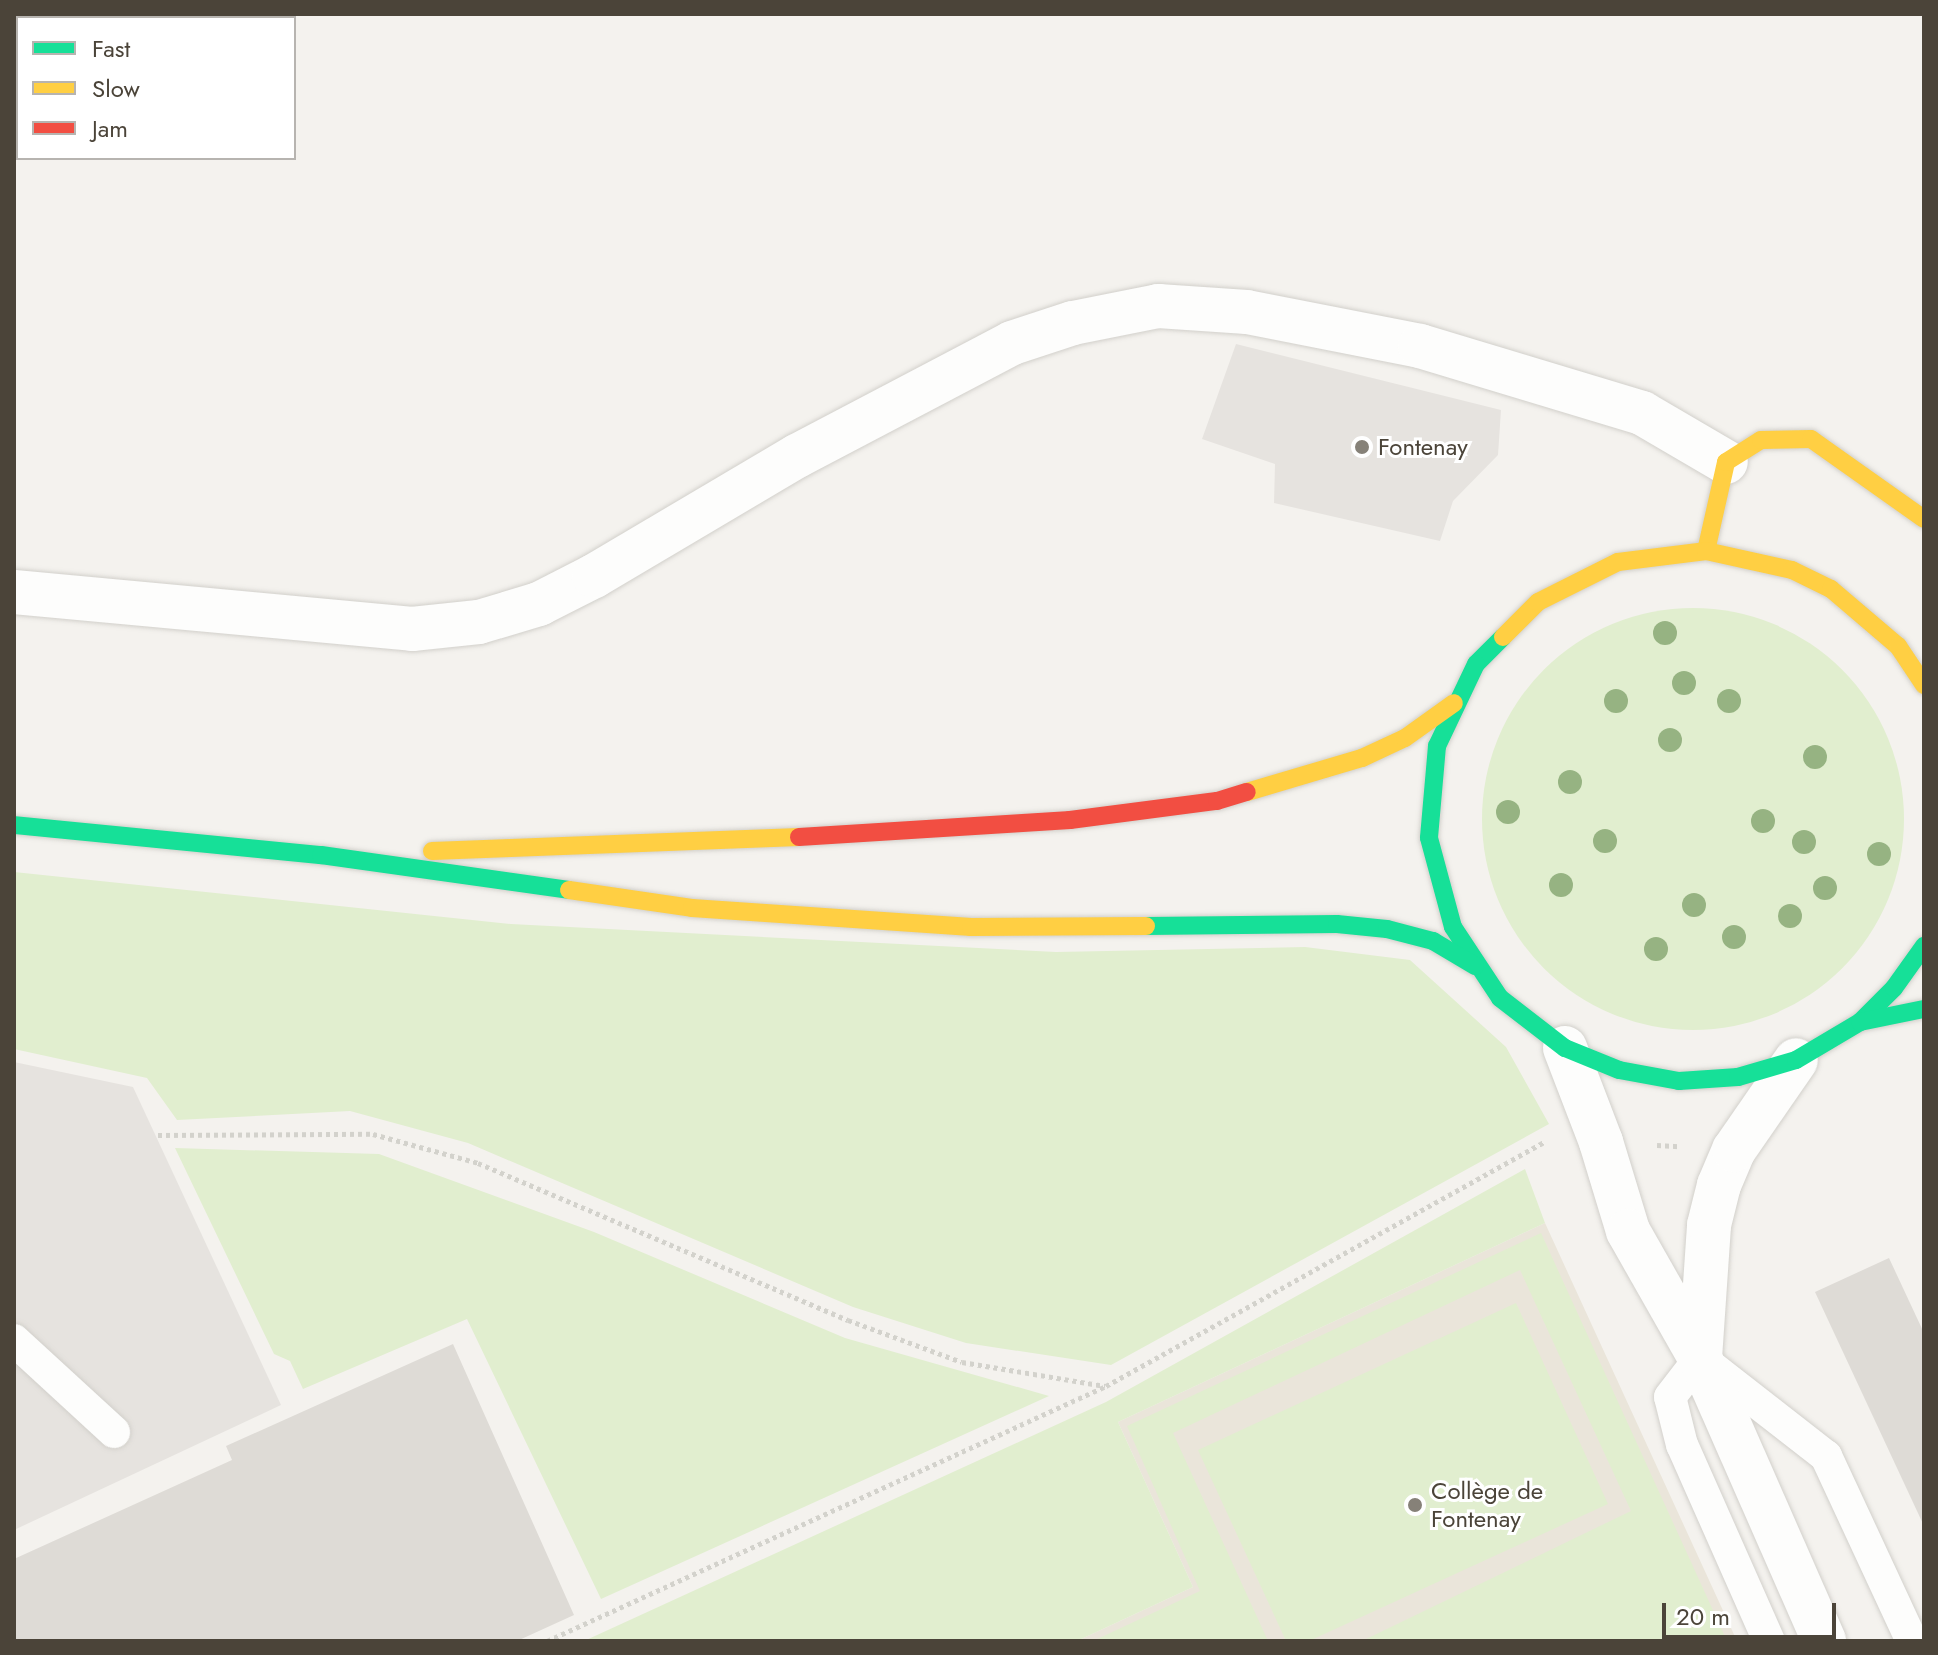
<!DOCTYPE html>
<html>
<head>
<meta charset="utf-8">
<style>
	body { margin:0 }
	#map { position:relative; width:1938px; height:1655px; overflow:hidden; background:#f4f2ee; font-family:Jost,sans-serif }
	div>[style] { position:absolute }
	.education>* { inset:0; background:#eae5da }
	.green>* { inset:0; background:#e1eecf }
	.round { border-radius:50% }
	.parking>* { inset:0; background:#e6e3df }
	.building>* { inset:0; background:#dedbd6 }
	.path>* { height:5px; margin-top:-2.5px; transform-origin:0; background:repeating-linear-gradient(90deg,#d3d2cc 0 4px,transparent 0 8px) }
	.roads { filter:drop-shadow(0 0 2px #d2d0cb) drop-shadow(0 0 2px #d2d0cb) }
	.lane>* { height:32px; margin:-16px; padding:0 16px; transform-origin:16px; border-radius:16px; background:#fdfdfc }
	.street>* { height:44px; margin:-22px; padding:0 22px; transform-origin:22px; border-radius:22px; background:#fdfdfc }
	.fast>* { height:18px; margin:-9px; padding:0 9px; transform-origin:9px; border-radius:9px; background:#16e098 }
	.slow>* { height:18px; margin:-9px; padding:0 9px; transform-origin:9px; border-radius:9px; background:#ffcf43 }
	.jam>* { height:18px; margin:-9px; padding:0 9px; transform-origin:9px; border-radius:9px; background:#f24e42 }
	.trees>* { width:24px; height:24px; margin:-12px; border-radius:50%; background:#96b382 }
	.dots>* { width:22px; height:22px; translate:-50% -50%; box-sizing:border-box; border:4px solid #fff; border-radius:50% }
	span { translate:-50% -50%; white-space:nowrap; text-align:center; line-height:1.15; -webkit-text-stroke:6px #fff; paint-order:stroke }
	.poi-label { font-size:24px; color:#4b4439 }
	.left { translate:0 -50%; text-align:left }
	.frame { position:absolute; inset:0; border:16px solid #4b4439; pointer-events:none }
	.legend { position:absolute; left:16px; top:16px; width:280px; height:144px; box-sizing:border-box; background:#fff; border:2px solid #b7b4b0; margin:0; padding:10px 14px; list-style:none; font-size:24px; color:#4b4439 }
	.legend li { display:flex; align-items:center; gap:16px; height:40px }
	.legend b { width:40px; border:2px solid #b7b4b0 }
	.scale { position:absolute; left:1662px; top:1603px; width:174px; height:36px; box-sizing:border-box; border:4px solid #4b4439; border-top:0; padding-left:10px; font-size:24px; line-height:28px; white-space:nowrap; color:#4b4439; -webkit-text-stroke:6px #fff; paint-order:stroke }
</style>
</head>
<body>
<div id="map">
	<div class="education">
		<i style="clip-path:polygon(1545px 1223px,1737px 1641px,1077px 1641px,1193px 1587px,1118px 1422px)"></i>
	</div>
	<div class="green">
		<i class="round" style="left:1482px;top:608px;width:422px;height:422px"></i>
		<i style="clip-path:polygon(14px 872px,511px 924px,1056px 952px,1305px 947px,1410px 960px,1506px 1047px,1549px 1124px,1111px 1365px,966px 1343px,853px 1307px,468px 1143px,350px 1111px,177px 1120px,147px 1078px,14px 1049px)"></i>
		<i style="clip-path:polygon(175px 1148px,379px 1154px,594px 1232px,845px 1338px,1049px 1396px,601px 1599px,467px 1319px,303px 1389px,290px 1361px,274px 1354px)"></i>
		<i style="clip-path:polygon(1525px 1169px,1545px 1223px,1118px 1422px,1193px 1587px,1077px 1641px,584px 1641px,1106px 1402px)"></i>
		<i style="clip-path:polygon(1541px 1233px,1727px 1641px,1362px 1641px,1631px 1511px,1520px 1270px,1173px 1433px,1268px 1641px,1093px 1641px,1200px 1591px,1127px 1426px)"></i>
		<i style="clip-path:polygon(1516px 1303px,1608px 1504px,1309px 1641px,1286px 1641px,1198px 1450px)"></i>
	</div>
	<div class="parking">
		<i style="clip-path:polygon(1236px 344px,1501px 410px,1498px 455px,1453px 501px,1440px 541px,1274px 503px,1275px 464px,1202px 439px)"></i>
		<i style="clip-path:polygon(14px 1062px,133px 1087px,281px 1405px,14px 1530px)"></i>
	</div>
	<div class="building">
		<i style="clip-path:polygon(1889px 1258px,1924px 1333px,1924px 1526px,1815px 1292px)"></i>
		<i style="clip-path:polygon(453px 1344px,574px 1615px,517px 1641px,14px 1641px,14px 1559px,232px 1460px,226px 1446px)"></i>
	</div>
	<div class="path">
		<i style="left:158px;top:1135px;width:215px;rotate:-0.3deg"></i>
		<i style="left:373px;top:1134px;width:109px;rotate:15.4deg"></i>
		<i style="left:478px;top:1163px;width:402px;rotate:23deg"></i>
		<i style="left:848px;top:1320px;width:121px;rotate:20.2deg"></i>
		<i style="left:962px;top:1362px;width:145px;rotate:9.5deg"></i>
		<i style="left:1657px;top:1145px;width:22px;rotate:3deg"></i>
		<i style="left:547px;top:1641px;width:614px;rotate:-24.52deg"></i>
		<i style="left:1106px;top:1386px;width:501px;rotate:-29.12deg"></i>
	</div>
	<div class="roads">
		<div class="lane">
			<i style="left:14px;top:1340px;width:136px;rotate:42.6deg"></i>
			<i style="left:1769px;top:1641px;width:214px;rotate:-113.9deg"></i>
			<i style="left:1682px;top:1445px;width:49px;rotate:-104deg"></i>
			<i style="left:1670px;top:1397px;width:49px;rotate:-52.4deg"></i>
			<i style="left:1700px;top:1358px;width:160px;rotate:37.9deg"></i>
			<i style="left:1826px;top:1456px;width:204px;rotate:65.1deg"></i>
		</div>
		<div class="street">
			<i style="left:14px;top:592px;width:400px;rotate:5.3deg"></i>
			<i style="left:412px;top:629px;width:67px;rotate:-6deg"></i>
			<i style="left:479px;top:622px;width:63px;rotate:-16.7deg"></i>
			<i style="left:539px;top:604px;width:62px;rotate:-27deg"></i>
			<i style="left:594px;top:576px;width:236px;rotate:-30.6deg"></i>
			<i style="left:797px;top:456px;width:243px;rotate:-27.7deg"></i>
			<i style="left:1012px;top:343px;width:64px;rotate:-18.2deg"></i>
			<i style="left:1073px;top:323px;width:87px;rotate:-11.3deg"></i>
			<i style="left:1158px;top:306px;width:89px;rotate:3.9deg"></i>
			<i style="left:1247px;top:312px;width:176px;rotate:11.1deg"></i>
			<i style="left:1420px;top:346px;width:232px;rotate:16.8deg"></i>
			<i style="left:1642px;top:413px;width:97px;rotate:30.3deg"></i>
			<i style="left:1565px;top:1048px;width:101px;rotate:69deg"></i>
			<i style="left:1601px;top:1142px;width:93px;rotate:73.1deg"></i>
			<i style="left:1628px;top:1231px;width:146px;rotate:60.4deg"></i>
			<i style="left:1700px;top:1358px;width:309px;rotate:66.3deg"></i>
			<i style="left:1700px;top:1358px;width:133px;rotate:-86.1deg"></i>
			<i style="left:1709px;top:1225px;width:41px;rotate:-76deg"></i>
			<i style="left:1719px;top:1185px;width:38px;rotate:-67deg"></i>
			<i style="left:1734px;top:1150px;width:109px;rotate:-55.4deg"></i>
		</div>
		<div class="fast">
			<i style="left:1503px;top:637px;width:38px;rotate:135deg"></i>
			<i style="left:1476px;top:664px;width:91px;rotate:115.4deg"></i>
			<i style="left:1437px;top:746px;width:92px;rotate:95deg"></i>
			<i style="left:1429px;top:838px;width:92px;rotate:74.9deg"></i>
			<i style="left:1453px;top:927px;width:85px;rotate:56.5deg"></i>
			<i style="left:1500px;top:998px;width:82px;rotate:37.6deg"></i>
			<i style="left:1565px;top:1048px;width:58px;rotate:22.2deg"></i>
			<i style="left:1619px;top:1070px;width:61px;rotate:10.4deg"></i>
			<i style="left:1679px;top:1081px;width:59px;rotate:-3.9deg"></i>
			<i style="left:1738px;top:1077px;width:60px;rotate:-16.3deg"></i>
			<i style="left:1796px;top:1060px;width:74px;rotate:-30.7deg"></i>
			<i style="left:1860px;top:1022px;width:48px;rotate:-45deg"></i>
			<i style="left:1894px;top:988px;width:52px;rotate:-54.5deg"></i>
			<i style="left:14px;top:825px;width:308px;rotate:5.6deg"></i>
			<i style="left:321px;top:855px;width:250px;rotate:8deg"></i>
			<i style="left:1146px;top:926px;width:191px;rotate:-0.6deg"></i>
			<i style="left:1337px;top:924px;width:50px;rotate:5.7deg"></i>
			<i style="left:1387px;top:929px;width:48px;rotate:14.6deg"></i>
			<i style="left:1433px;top:941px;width:49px;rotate:30.8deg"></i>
			<i style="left:1860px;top:1022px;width:65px;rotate:-11.5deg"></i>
		</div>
		<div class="slow">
			<i style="left:1706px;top:551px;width:91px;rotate:-77.3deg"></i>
			<i style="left:1726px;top:462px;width:41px;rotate:-32.2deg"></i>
			<i style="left:1761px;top:440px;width:50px;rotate:-1.1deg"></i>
			<i style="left:1811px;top:439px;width:138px;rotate:35.3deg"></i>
			<i style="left:1503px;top:637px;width:49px;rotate:-45deg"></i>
			<i style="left:1538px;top:602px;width:89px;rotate:-26.6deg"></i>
			<i style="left:1618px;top:562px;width:89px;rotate:-7.1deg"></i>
			<i style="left:1706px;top:551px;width:88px;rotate:12.5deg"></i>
			<i style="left:1792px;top:570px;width:43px;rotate:26deg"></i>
			<i style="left:1831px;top:589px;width:88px;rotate:40.4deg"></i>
			<i style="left:1898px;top:646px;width:47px;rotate:56.3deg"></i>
			<i style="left:1247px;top:792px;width:120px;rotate:-16.5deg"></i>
			<i style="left:1362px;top:758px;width:47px;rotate:-24.9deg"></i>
			<i style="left:1405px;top:738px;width:60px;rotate:-35.5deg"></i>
			<i style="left:432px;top:851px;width:367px;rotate:-2.2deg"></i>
			<i style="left:569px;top:890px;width:124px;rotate:8.3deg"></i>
			<i style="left:692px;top:908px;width:280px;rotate:3.9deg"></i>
			<i style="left:971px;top:927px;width:175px;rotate:-0.3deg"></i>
		</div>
		<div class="jam">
			<i style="left:799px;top:837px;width:272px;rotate:-3.6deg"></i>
			<i style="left:1070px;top:820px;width:148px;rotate:-7.4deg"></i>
			<i style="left:1217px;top:801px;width:31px;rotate:-17deg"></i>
		</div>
	</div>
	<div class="trees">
		<i style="left:1665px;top:633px"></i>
		<i style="left:1684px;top:683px"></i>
		<i style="left:1616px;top:701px"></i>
		<i style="left:1729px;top:701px"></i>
		<i style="left:1670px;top:740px"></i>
		<i style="left:1815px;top:757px"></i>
		<i style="left:1570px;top:782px"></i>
		<i style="left:1508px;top:812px"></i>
		<i style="left:1763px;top:821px"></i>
		<i style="left:1605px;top:841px"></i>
		<i style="left:1804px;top:842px"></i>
		<i style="left:1879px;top:854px"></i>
		<i style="left:1561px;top:885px"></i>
		<i style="left:1825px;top:888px"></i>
		<i style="left:1694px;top:905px"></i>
		<i style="left:1790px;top:916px"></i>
		<i style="left:1734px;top:937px"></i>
		<i style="left:1656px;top:949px"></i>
	</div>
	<div class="dots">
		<i style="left:1362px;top:447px;background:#868178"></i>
		<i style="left:1415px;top:1505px;background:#868178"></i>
	</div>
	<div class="poi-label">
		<span class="left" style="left:1378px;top:447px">Fontenay</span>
		<span class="left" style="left:1431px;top:1505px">Collège de<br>Fontenay</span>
	</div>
	<div class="frame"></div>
	<ul class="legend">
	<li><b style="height:10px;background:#16e098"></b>Fast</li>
	<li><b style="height:10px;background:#ffcf43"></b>Slow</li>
	<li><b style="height:10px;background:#f24e42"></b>Jam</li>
	</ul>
	<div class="scale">20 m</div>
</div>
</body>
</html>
